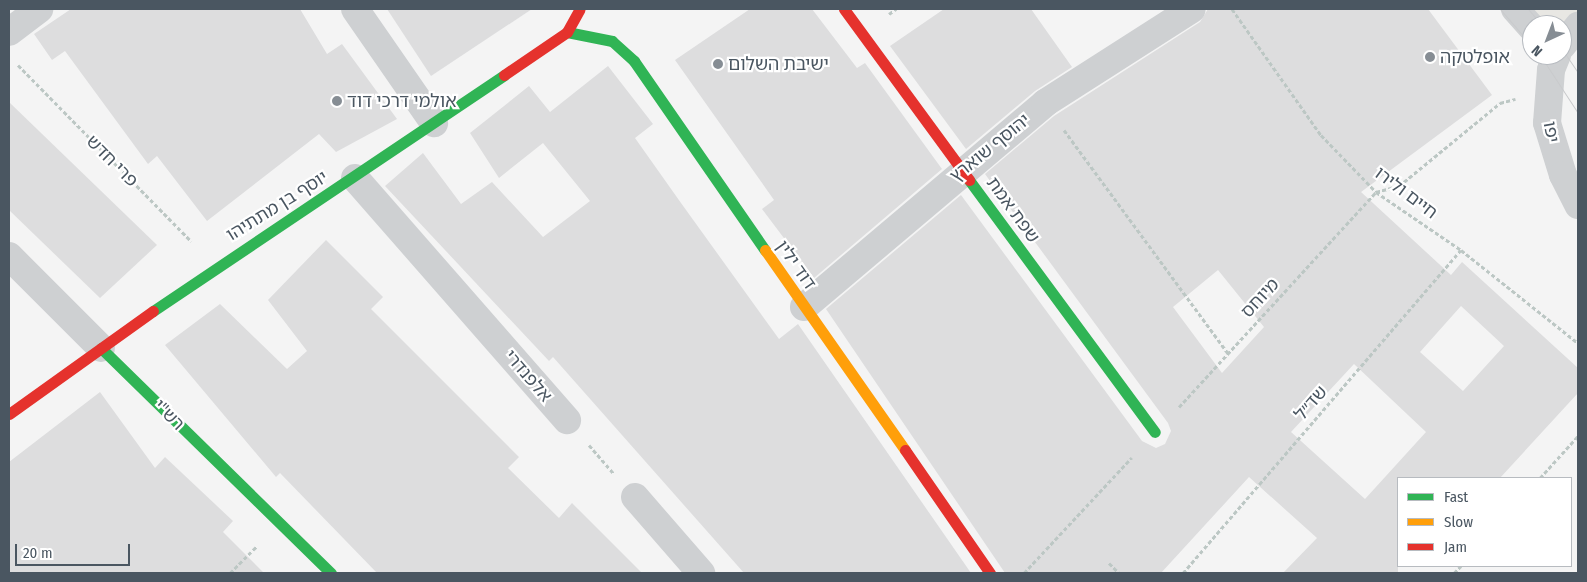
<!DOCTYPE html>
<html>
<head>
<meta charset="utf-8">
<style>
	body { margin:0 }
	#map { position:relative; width:1587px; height:582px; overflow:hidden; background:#f4f4f4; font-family:"Fira Sans Condensed","Noto Sans Hebrew",sans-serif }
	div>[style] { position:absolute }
	.commercial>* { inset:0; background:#e8e7e3 }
	.building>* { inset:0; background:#ddddde }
	.path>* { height:3px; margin-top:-1.5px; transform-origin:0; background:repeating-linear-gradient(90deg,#bcc7c4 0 4px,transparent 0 6.5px) }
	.street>* { height:28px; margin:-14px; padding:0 14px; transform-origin:14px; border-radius:14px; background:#ced0d2 }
	.fast>* { height:11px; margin:-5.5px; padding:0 5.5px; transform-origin:5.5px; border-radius:5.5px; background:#30b455 }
	.slow>* { height:11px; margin:-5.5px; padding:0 5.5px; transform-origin:5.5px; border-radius:5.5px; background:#ff9f0a }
	.jam>* { height:11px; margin:-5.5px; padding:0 5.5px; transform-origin:5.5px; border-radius:5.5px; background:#e5322d }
	.tram>* { height:1px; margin:-0.5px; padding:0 0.5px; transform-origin:0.5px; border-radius:0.5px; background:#c9cacc }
	.dots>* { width:14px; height:14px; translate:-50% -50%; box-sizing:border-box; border:2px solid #fff; border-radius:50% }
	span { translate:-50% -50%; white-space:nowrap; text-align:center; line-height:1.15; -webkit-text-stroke:4.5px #fff; paint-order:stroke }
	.poi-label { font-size:18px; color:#4a5661 }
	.left { translate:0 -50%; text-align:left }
	.street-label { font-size:18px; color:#4a5661 }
	.frame { position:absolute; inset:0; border:10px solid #4a5661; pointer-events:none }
	.legend { position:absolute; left:1397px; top:477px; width:175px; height:90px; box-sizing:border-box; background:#fff; border:1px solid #b7bbc0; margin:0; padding:6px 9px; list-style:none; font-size:15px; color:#4a5661 }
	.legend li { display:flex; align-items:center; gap:10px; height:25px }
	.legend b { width:25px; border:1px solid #b7bbc0 }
	.north { position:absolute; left:1522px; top:15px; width:50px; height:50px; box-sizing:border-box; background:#fff; border:1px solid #b7bbc0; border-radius:50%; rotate:223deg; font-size:14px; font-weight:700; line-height:20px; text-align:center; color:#4a5661 }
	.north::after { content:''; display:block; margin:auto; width:18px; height:22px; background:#868d94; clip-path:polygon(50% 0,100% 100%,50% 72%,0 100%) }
	.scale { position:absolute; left:15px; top:544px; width:115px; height:22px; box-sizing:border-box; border:2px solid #4a5661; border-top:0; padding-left:6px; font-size:15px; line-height:18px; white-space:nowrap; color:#4a5661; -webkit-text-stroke:4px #fff; paint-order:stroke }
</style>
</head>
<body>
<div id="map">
	<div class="commercial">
		<i style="clip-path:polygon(1512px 9px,1578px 9px,1578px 28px,1532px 25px)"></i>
	</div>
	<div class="building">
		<i style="clip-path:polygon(71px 9px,300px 9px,327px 54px,342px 44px,397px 119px,336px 152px,319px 134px,207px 221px,157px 156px,148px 164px,65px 51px,52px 60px,34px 34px)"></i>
		<i style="clip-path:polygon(387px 9px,532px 9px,431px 76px)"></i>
		<i style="clip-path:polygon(750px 9px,812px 9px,857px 68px,865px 63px,942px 169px,814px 278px,762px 209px,774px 200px,675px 60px)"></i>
		<i style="clip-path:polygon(944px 9px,1031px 9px,1072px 67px,1035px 91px,966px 149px,890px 46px)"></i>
		<i style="clip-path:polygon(evenodd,1208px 9px,1428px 9px,1492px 95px,1361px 192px,1451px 275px,1462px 262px,1578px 368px,1578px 393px,1500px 478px,1398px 478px,1398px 573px,1283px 573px,1317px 538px,1249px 477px,1161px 573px,1005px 573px,826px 309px,961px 195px,1142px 441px,1156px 448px,1165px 444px,1171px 431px,1168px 423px,985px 174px,1054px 116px,1200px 22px,1208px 9px,1218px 270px,1264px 327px,1222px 373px,1173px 307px,1218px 270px,1208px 9px,1461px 306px,1504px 346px,1463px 391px,1420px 352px,1461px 306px,1208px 9px,1354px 364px,1426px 432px,1365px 499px,1291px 432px,1354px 364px)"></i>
		<i style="clip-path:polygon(608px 66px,653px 124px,635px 138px,681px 203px,779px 339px,798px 324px,971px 573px,744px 573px,553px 357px,549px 361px,385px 186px,423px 153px,461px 204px,492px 182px,543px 237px,590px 201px,543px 143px,499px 178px,470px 133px,529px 86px,550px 112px)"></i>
		<i style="clip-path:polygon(9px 102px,157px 245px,100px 298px,9px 210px)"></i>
		<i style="clip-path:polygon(326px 240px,383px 297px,371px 309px,519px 457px,508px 468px,559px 518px,572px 503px,642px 573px,377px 573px,280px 473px,276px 477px,165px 345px,220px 304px,287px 369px,307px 351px,268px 300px)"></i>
		<i style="clip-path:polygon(100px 392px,155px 468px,165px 457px,233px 521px,223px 532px,264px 573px,9px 573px,9px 462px)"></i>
	</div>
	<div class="path">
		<i style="left:1232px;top:9px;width:154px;rotate:54.8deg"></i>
		<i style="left:1321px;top:135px;width:79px;rotate:46deg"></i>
		<i style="left:1376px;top:192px;width:103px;rotate:34.3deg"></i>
		<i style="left:1461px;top:250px;width:149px;rotate:38.5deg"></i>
		<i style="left:889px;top:14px;width:9px;rotate:-36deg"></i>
		<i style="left:18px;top:65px;width:247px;rotate:45.5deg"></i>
		<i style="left:1064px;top:130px;width:277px;rotate:53.7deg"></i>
		<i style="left:1179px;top:407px;width:292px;rotate:-47.5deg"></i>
		<i style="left:1376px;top:192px;width:24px;rotate:-15deg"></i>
		<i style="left:1399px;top:186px;width:131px;rotate:-39.4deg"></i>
		<i style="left:1500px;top:103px;width:16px;rotate:-15deg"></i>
		<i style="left:589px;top:445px;width:37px;rotate:49deg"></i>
		<i style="left:1540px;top:478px;width:57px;rotate:-47.9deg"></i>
		<i style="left:1109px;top:563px;width:14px;rotate:45deg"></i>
		<i style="left:230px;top:573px;width:37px;rotate:-45deg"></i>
		<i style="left:1024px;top:573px;width:158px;rotate:-47deg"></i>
		<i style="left:1183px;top:573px;width:426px;rotate:-49.3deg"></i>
		<i style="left:1454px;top:573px;width:10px;rotate:-45deg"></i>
	</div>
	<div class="street">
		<i style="left:355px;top:9px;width:139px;rotate:55.3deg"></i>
		<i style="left:1515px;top:9px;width:25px;rotate:48deg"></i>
		<i style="left:9px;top:32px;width:38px;rotate:-37deg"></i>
		<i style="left:1562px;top:46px;width:26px;rotate:-51deg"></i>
		<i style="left:1557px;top:55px;width:16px;rotate:112deg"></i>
		<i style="left:1551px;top:70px;width:53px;rotate:94.3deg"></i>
		<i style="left:1547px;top:123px;width:54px;rotate:72.9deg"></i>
		<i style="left:1563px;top:175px;width:34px;rotate:63deg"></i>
		<i style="left:355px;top:178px;width:322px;rotate:48.8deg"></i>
		<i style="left:9px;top:256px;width:130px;rotate:45deg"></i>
		<i style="left:804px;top:307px;width:316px;rotate:-40.2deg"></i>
		<i style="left:1045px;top:103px;width:174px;rotate:-32.6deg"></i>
		<i style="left:635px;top:497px;width:101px;rotate:49deg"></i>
	</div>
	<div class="fast">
		<i style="left:567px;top:32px;width:46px;rotate:11.3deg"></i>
		<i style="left:612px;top:41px;width:30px;rotate:42deg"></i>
		<i style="left:634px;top:61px;width:230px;rotate:55.3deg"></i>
		<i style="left:969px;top:180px;width:313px;rotate:53.6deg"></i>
		<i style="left:153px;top:311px;width:423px;rotate:-33.9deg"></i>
		<i style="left:101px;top:348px;width:322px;rotate:44.4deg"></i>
	</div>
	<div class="slow">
		<i style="left:765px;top:250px;width:244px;rotate:55deg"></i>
	</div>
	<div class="jam">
		<i style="left:844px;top:9px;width:212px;rotate:53.8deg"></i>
		<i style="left:504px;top:75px;width:76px;rotate:-34.3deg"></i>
		<i style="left:567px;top:32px;width:26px;rotate:-61deg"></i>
		<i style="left:9px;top:414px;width:177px;rotate:-35.6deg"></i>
		<i style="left:905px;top:450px;width:150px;rotate:55.4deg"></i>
	</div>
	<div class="tram">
		<i style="left:1500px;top:9px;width:49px;rotate:49.1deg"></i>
		<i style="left:1528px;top:9px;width:21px;rotate:49deg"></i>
		<i style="left:1562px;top:49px;width:29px;rotate:56deg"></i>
		<i style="left:1540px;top:55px;width:69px;rotate:56.8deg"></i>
	</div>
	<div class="dots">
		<i style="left:1430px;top:57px;background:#868d94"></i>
		<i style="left:718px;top:64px;background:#868d94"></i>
		<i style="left:337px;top:101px;background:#868d94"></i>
	</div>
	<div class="poi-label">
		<span class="left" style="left:1440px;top:57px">אופלטקה</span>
		<span class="left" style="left:728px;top:64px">ישיבת השלום</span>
		<span class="left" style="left:347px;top:101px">אולמי דרכי דוד</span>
	</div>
	<div class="street-label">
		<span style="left:1551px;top:132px;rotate:80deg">יפו</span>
		<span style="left:990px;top:148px;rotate:-39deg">יהוסף שוארץ</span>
		<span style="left:112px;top:161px;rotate:45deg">פרי חדש</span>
		<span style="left:1406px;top:193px;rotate:37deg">חיים ולירו</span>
		<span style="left:277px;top:206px;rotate:-32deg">יוסף בן מתתיהו</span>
		<span style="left:1013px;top:210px;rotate:54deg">שפת אמת</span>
		<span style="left:796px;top:265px;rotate:55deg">דוד ילין</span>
		<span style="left:1260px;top:298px;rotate:-47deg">מיוחס</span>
		<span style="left:528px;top:376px;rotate:49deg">אלפנדרי</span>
		<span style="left:1311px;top:403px;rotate:-49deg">שד״ל</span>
		<span style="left:169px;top:415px;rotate:45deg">רש"י</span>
	</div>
	<div class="frame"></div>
	<ul class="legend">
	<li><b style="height:6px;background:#30b455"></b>Fast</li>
	<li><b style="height:6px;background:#ff9f0a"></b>Slow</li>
	<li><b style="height:6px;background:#e5322d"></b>Jam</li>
	</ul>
	<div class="north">N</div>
	<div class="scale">20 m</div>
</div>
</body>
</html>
